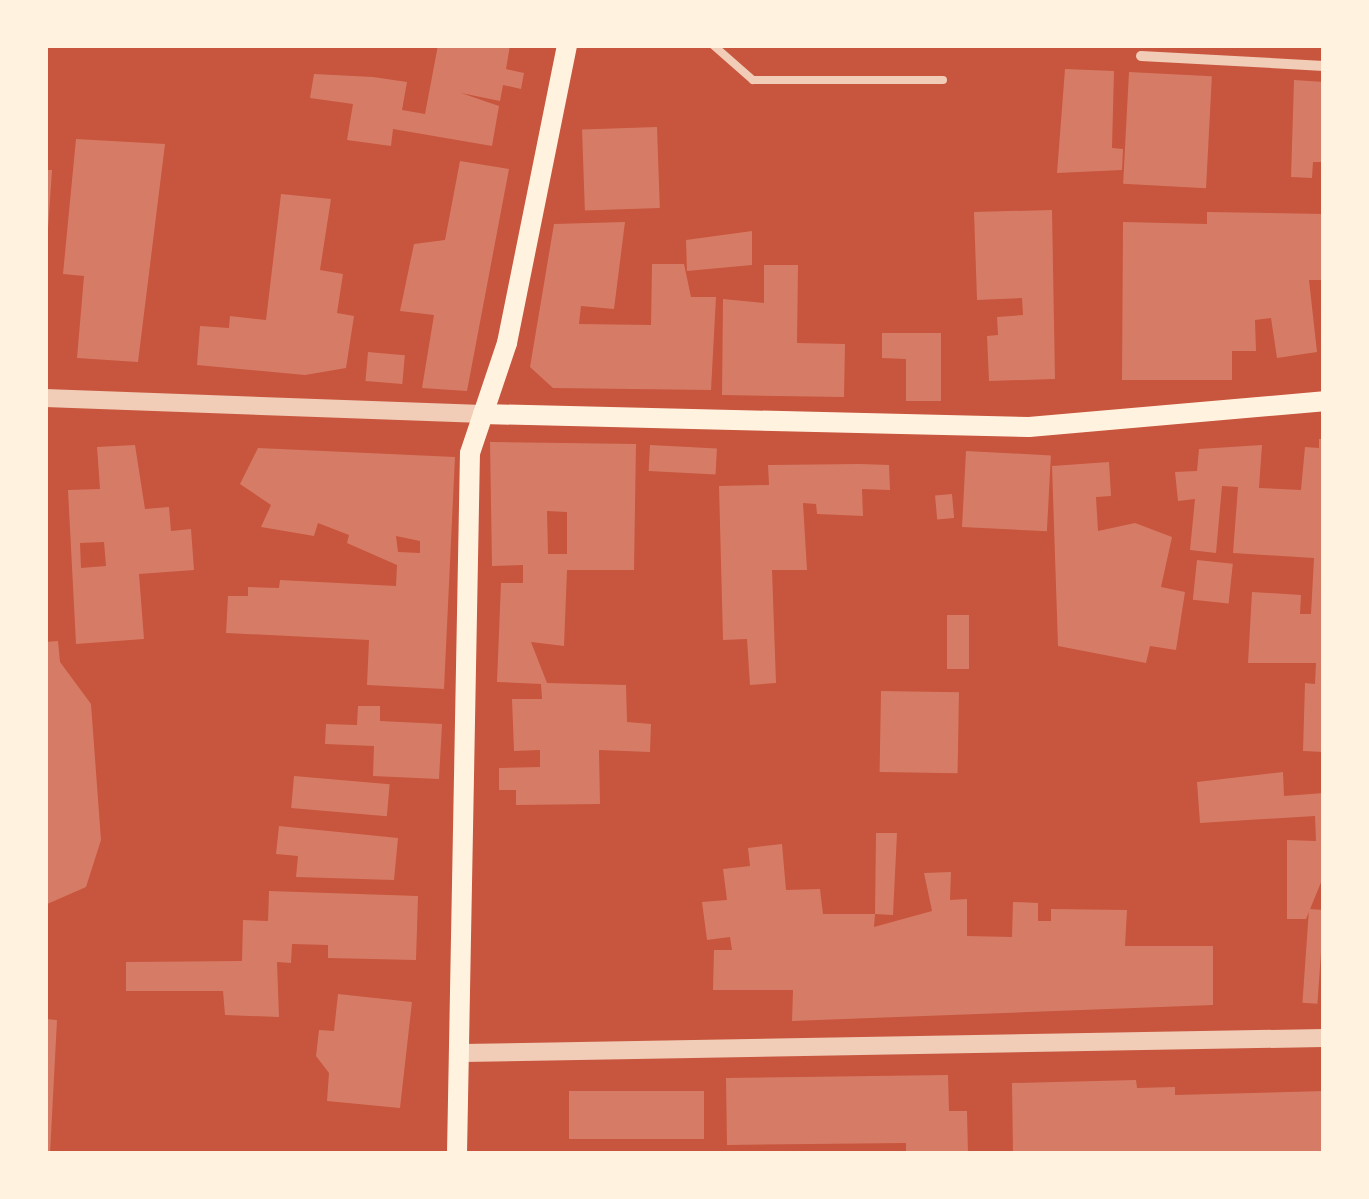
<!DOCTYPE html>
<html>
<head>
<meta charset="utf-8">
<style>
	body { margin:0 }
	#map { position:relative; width:1369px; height:1199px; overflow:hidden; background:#c8553d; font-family:"Space Grotesk",sans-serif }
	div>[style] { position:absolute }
	.building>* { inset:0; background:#d67c66; transform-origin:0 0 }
	.service>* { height:8px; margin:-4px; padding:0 4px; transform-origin:4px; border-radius:4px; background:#f1ccb7 }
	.minor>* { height:10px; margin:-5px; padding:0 5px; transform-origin:5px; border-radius:5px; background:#f1ccb7 }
	.tertiary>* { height:18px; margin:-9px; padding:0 9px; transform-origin:9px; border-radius:9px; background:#f1ccb7 }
	.secondary>* { height:20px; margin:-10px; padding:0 10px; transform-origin:10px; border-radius:10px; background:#fff3e0 }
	span { translate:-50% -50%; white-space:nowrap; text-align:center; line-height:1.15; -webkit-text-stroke:8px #fff3e0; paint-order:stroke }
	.frame { position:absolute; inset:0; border:48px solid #fff3e0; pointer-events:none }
</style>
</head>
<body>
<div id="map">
	<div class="building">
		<i style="clip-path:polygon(438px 45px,510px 45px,506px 69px,524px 73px,521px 89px,503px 85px,500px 101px,461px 93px,499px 106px,492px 146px,393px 129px,391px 146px,347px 140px,353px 104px,310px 98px,314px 74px,373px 77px,407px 82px,402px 110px,425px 114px)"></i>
		<i style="clip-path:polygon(1065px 69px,1114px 71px,1112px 148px,1123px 149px,1122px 170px,1057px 173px)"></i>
		<i style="left:1129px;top:72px;width:83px;height:112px;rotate:3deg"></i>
		<i style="clip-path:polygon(1294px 80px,1324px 82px,1324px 162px,1313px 162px,1312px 178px,1291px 177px)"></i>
		<i style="left:657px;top:127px;width:81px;height:75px;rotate:88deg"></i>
		<i style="clip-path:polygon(76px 139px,165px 144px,138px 362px,77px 358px,84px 276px,63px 274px)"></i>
		<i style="clip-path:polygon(460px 161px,509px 169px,467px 391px,422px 388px,434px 315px,400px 311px,414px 244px,445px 240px)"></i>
		<i style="clip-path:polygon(45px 170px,52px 170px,48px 229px,45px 229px)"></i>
		<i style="clip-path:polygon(281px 194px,331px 199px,320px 270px,343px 274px,337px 313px,354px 316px,346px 368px,305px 375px,197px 365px,200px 326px,229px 328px,230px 316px,266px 320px)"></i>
		<i style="clip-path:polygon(1052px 210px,1055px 379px,989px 381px,987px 336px,998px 335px,997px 317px,1023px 315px,1022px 298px,977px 300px,974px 212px)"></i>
		<i style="clip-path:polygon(1207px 212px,1324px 214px,1324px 280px,1309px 280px,1317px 352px,1277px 358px,1271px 318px,1255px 320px,1256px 351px,1232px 351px,1232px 380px,1122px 380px,1123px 222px,1207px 224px)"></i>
		<i style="clip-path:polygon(625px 222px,614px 309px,581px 306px,579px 324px,651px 325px,652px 264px,684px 264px,691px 297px,716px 297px,711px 390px,553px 388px,530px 367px,554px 224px)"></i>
		<i style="clip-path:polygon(752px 231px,752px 265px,687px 271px,686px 240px)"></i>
		<i style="clip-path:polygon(764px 265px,798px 265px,797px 343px,845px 344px,844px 397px,722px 395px,723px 299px,764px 303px)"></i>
		<i style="clip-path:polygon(882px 333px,941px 333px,941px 401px,906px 401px,906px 359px,882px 358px)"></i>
		<i style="left:368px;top:352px;width:37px;height:29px;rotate:5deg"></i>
		<i style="clip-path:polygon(1319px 439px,1324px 439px,1324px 752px,1303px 751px,1305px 683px,1315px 684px,1316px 663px,1248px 663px,1252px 592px,1301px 595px,1300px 614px,1311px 614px,1314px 558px,1233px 553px,1238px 487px,1222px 486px,1216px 553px,1190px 550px,1195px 499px,1178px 501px,1175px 472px,1197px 471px,1199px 449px,1262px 445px,1259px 488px,1301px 490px,1305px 447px,1319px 448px)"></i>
		<i style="clip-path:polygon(evenodd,490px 442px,636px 444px,634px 570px,567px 570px,564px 646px,531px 642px,547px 683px,626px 685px,627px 722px,651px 724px,650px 752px,599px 750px,600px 804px,516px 805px,516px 790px,499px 790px,499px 768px,540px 767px,540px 750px,514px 751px,512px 699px,542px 699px,541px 684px,497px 682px,501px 583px,523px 583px,523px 565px,492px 566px,490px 442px,547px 511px,567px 512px,567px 554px,548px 554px,547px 511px)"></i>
		<i style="clip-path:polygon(evenodd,135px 445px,145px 509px,169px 507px,171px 531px,191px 529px,194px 570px,139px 574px,144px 639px,76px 644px,68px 490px,100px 489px,97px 447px,135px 445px,104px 542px,106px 566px,81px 568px,80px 543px,104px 542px)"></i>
		<i style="left:650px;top:445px;width:67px;height:26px;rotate:3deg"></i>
		<i style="clip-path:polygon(evenodd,258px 448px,455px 457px,444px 689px,367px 685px,369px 640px,226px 633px,228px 596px,248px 596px,248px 587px,279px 588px,280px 580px,396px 586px,397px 565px,347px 543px,349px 535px,318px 523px,314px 536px,261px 527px,271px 505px,240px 484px,258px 448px,396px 536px,420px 541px,420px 553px,398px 552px,396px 536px)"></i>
		<i style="left:966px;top:451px;width:85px;height:76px;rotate:3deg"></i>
		<i style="clip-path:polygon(1109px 462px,1111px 496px,1096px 497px,1098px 531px,1135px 523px,1172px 537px,1161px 587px,1185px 592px,1176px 650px,1150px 646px,1146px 663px,1058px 646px,1052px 466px)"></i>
		<i style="clip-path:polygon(860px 464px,889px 465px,890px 490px,862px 489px,863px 516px,817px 514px,816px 504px,803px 503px,807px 570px,772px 570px,776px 683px,750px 685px,747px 639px,723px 640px,719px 486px,769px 485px,768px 465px)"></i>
		<i style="left:952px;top:494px;width:24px;height:17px;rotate:85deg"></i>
		<i style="left:1197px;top:560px;width:36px;height:40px;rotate:6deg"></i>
		<i style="left:947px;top:615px;width:22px;height:54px"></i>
		<i style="clip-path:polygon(58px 641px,60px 662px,91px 704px,101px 840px,86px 887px,45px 905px,45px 642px)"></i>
		<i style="left:881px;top:691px;width:78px;height:81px;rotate:1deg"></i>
		<i style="clip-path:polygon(358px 706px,380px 706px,380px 721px,442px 724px,439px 779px,373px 776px,374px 746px,325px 744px,326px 724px,357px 725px)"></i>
		<i style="clip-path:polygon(1283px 772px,1284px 796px,1324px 793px,1324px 875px,1306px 919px,1287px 919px,1287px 840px,1316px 841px,1315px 816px,1200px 823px,1197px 782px)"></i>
		<i style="left:294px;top:776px;width:96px;height:32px;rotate:5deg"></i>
		<i style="clip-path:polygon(279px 826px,398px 838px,394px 880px,296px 877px,298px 856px,276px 854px)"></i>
		<i style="clip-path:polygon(876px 833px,897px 833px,893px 915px,875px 914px)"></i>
		<i style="clip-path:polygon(782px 844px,786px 890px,820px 889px,823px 914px,875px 914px,874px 927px,932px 911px,924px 873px,951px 872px,950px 900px,967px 899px,967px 936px,1012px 937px,1013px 902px,1038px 903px,1038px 921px,1051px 921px,1051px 909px,1127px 910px,1125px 946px,1213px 946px,1213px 1005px,792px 1021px,793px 990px,713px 990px,714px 950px,732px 950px,730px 937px,707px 940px,702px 902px,727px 900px,723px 869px,750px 866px,748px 848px)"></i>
		<i style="clip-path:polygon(269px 891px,418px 896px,416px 960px,328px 958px,328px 945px,292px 944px,291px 963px,277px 962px,279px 1017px,225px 1015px,223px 991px,126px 991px,126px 962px,242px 961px,243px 920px,268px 921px)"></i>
		<i style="left:1309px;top:909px;width:15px;height:94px;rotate:4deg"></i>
		<i style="clip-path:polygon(338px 994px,412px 1002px,400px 1108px,327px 1101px,329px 1073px,316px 1056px,319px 1030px,334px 1031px)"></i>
		<i style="clip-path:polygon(45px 1019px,57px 1020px,50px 1154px,45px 1154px)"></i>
		<i style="clip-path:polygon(948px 1075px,949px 1111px,967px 1111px,968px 1154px,906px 1154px,906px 1143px,727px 1145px,726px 1078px)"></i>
		<i style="clip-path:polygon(1136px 1080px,1137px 1088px,1175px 1087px,1175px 1095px,1324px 1091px,1324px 1151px,1013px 1154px,1012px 1083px)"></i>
		<i style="left:569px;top:1091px;width:135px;height:48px"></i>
	</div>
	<div class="service">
		<i style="left:713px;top:45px;width:53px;rotate:41.2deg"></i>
		<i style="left:753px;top:80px;width:190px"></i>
	</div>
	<div class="minor">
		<i style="left:1141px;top:56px;width:183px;rotate:3.1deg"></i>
	</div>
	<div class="tertiary">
		<i style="left:45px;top:398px;width:438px;rotate:2.1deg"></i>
		<i style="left:462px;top:1053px;width:862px;rotate:-1deg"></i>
	</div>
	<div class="secondary">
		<i style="left:483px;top:414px;width:546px;rotate:1.36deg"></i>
		<i style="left:1029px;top:427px;width:296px;rotate:-5deg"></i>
		<i style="left:457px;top:1154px;width:701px;rotate:-88.94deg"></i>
		<i style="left:470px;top:453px;width:116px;rotate:-71.4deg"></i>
		<i style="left:507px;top:343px;width:304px;rotate:-78.6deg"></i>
	</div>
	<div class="frame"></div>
</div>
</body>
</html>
